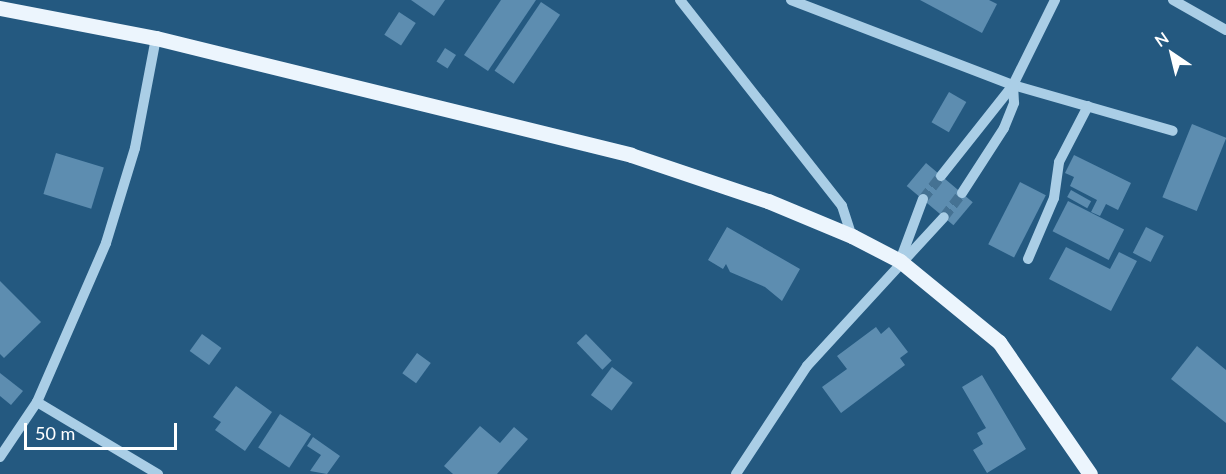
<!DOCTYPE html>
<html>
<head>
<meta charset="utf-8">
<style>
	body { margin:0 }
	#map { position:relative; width:1226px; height:474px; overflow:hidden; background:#245980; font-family:Lato,sans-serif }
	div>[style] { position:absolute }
	.building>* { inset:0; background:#5d8db0; transform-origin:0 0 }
	.minor-tunnel>* { height:10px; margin-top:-5px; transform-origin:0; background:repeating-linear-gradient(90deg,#457293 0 10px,transparent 0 15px) }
	.minor>* { height:10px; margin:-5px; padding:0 5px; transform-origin:5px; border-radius:5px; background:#aacee6 }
	.major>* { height:15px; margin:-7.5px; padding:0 7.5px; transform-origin:7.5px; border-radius:7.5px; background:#ecf5fd }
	span { translate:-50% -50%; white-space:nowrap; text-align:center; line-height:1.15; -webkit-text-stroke:4.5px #245980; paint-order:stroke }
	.north { position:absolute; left:1142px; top:24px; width:60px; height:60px; -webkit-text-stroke:4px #245980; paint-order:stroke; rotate:325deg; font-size:16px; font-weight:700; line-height:24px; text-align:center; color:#fff }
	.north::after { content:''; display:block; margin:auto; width:21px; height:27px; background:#fff; clip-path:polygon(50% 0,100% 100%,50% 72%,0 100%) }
	.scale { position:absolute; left:24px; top:423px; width:153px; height:27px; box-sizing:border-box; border:3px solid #fff; border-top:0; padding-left:8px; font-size:18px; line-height:21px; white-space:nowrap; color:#fff; -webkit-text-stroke:4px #245980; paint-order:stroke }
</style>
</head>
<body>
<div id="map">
	<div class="building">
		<i style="clip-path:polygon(411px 0,445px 0,434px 16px)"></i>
		<i style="clip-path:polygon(501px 0,536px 0,488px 71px,464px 55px)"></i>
		<i style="clip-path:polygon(920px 0,989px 0,997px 4px,982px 33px)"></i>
		<i style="left:541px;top:2px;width:23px;height:83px;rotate:34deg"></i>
		<i style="left:399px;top:12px;width:20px;height:27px;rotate:33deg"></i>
		<i style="left:445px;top:48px;width:13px;height:16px;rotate:32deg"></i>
		<i style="left:949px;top:92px;width:20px;height:35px;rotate:30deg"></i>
		<i style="left:1192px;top:124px;width:37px;height:79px;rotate:22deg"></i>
		<i style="left:56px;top:153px;width:50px;height:43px;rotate:17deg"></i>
		<i style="clip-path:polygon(1074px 155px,1131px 183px,1118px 210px,1106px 204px,1100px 216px,1091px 212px,1097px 200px,1070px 186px,1074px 177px,1065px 173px)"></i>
		<i style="left:926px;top:163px;width:61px;height:30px;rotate:40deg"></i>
		<i style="left:1020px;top:182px;width:29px;height:70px;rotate:27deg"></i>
		<i style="left:1071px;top:190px;width:23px;height:8px;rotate:29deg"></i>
		<i style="left:1068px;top:201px;width:63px;height:34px;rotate:27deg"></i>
		<i style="clip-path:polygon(727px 227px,800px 269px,782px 301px,765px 287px,730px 272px,726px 264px,723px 269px,708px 260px)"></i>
		<i style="left:1146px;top:227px;width:20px;height:29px;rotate:27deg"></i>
		<i style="clip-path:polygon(1066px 247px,1110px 269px,1119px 252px,1137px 261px,1111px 311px,1049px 279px)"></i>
		<i style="clip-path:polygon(0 281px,41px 322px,4px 358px,0 354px)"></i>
		<i style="clip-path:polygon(876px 327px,881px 334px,889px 327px,908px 352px,900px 358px,905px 365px,841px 413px,822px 387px,847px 369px,837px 356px)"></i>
		<i style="left:202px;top:334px;width:24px;height:21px;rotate:36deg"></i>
		<i style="left:586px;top:334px;width:37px;height:13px;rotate:46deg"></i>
		<i style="clip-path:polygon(1197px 346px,1226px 370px,1226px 423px,1171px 379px)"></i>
		<i style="left:417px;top:353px;width:17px;height:25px;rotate:36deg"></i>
		<i style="left:612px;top:367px;width:26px;height:35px;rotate:37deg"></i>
		<i style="clip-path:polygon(0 373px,23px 391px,11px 405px,0 396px)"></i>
		<i style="clip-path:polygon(982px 375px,1026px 449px,987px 473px,973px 450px,983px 444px,977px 433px,986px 428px,962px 387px)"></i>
		<i style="clip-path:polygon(236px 386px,272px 412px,245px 451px,215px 430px,221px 422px,213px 417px)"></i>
		<i style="left:280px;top:414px;width:37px;height:40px;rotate:33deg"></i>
		<i style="clip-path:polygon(480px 426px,500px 443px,514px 427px,528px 439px,497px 474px,453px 474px,444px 466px)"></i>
		<i style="clip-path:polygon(313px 437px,340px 456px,327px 474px,310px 471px,321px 455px,307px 446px)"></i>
	</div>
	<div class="minor-tunnel">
		<i style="left:923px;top:199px;width:29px;rotate:-52deg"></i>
		<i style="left:944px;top:217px;width:30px;rotate:-53deg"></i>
	</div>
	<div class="minor">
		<i style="left:680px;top:0;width:262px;rotate:51.8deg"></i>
		<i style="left:842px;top:206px;width:32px;rotate:72deg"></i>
		<i style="left:791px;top:0;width:238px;rotate:21deg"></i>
		<i style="left:1013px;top:85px;width:166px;rotate:16deg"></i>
		<i style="left:1173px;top:0;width:61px;rotate:29.5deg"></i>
		<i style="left:941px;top:176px;width:116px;rotate:-51.6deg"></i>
		<i style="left:1013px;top:85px;width:95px;rotate:-63.7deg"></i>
		<i style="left:962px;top:193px;width:77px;rotate:-57.1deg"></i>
		<i style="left:1004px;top:128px;width:27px;rotate:-68deg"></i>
		<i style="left:1014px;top:103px;width:18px;rotate:-93deg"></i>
		<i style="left:901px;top:258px;width:63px;rotate:-69.6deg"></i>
		<i style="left:1028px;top:259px;width:66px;rotate:-66.9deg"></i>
		<i style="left:1054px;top:198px;width:36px;rotate:-82deg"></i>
		<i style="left:1059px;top:162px;width:63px;rotate:-62.6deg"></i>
		<i style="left:37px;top:402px;width:141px;rotate:30.8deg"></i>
		<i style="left:0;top:457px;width:66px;rotate:-56.1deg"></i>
		<i style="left:37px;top:402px;width:173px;rotate:-66.5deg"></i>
		<i style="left:106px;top:243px;width:99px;rotate:-73deg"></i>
		<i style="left:135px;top:148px;width:112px;rotate:-79.2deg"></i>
		<i style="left:736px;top:474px;width:129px;rotate:-56.7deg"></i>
		<i style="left:807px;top:366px;width:202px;rotate:-47.4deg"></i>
	</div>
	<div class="major">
		<i style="left:0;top:8px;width:159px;rotate:10.9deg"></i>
		<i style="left:156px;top:38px;width:489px;rotate:13.8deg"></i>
		<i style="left:631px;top:155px;width:145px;rotate:18.6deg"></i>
		<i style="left:768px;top:201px;width:91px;rotate:22.6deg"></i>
		<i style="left:852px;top:236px;width:54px;rotate:27.5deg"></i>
		<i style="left:900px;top:261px;width:128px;rotate:39.3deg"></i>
		<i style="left:999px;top:342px;width:160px;rotate:55.4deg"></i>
	</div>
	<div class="north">N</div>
	<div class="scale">50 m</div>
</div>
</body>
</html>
